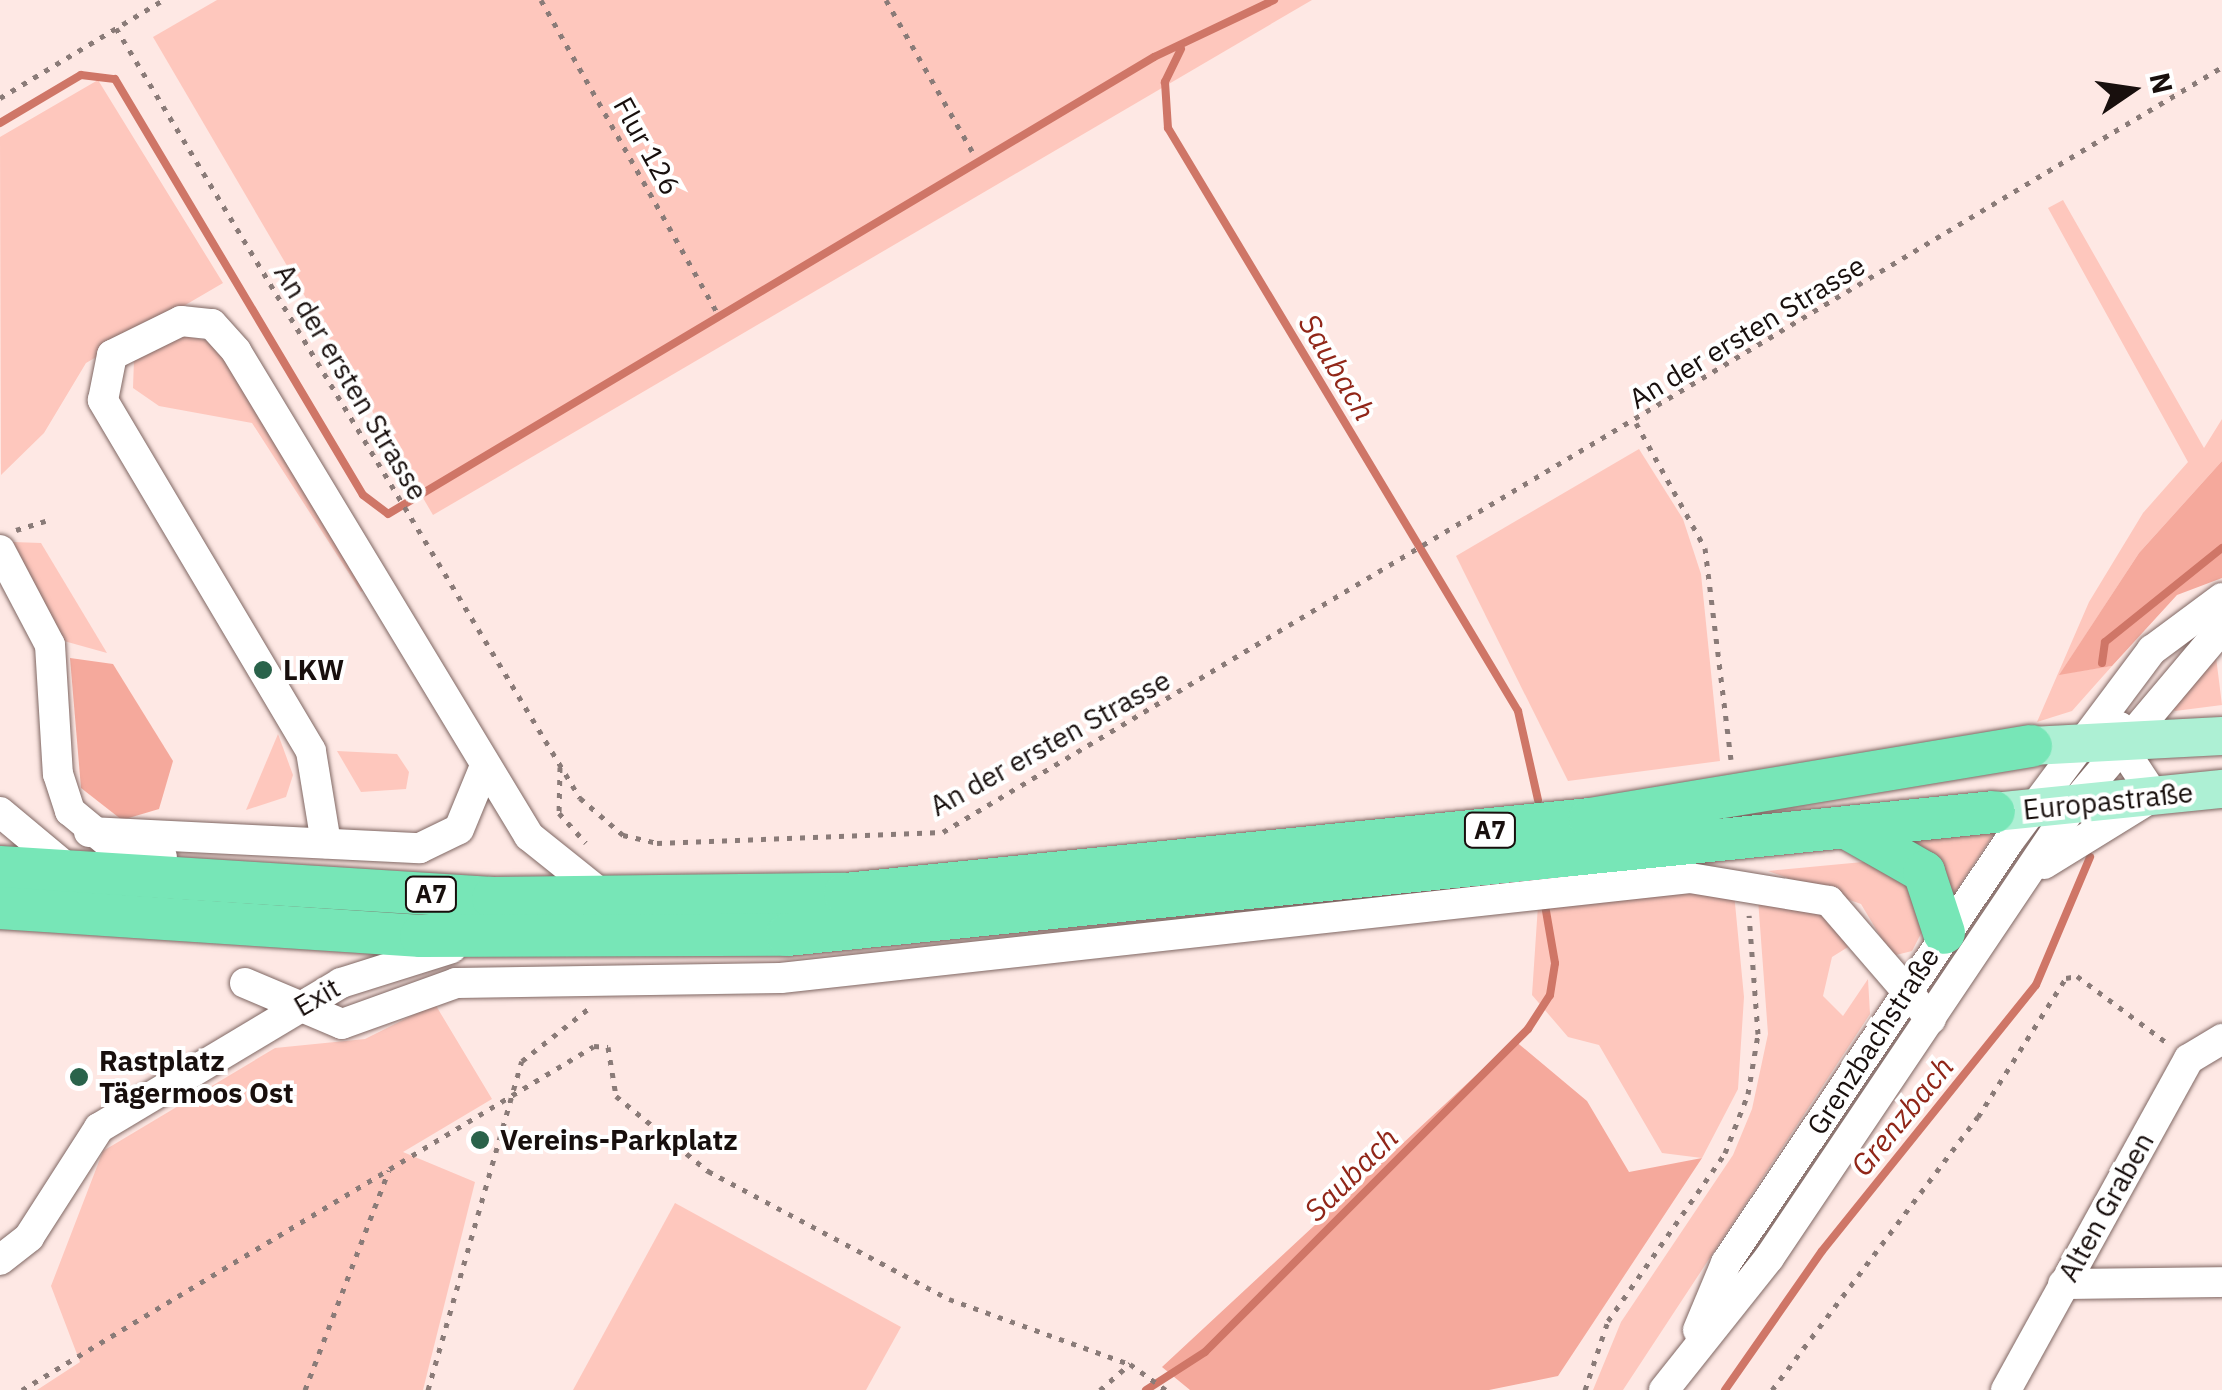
<!DOCTYPE html>
<html>
<head>
<meta charset="utf-8">
<style>
	body { margin:0 }
	#map { position:relative; width:2222px; height:1390px; overflow:hidden; background:#fee8e4; font-family:"IBM Plex Sans",sans-serif }
	div>[style] { position:absolute }
	.green>* { inset:0; background:#fec7bd }
	.forest>* { inset:0; background:#f5a99c }
	.stream>* { height:8px; margin:-4px; padding:0 4px; transform-origin:4px; border-radius:4px; background:#cf7667 }
	.path>* { height:5px; margin-top:-2.5px; transform-origin:0; background:repeating-linear-gradient(90deg,#8a7b78 0 5px,transparent 0 13px) }
	.roads { filter:drop-shadow(0 0 2px #7f6763) drop-shadow(0 0 2px #7f6763) }
	.minor>* { height:30px; margin:-15px; padding:0 15px; transform-origin:15px; border-radius:15px; background:#fff }
	.major>* { height:38px; margin:-19px; padding:0 19px; transform-origin:19px; border-radius:19px; background:#adf0d4 }
	.highway>* { height:42px; margin:-21px; padding:0 21px; transform-origin:21px; border-radius:21px; background:#77e6b7 }
	.dots>* { width:28px; height:28px; translate:-50% -50%; box-sizing:border-box; border:5px solid #fff; border-radius:50% }
	span { translate:-50% -50%; white-space:nowrap; text-align:center; line-height:1.15; -webkit-text-stroke:8px #fff; paint-order:stroke }
	.shield-label span { padding:2px 8px; background:#fff; border:2px solid; border-radius:8px; -webkit-text-stroke-width:0 }
	.shield-label { font-size:25px; color:#180f0d; font-weight:700 }
	.street-label { font-size:28px; color:#180f0d }
	.poi-label { font-size:28px; color:#180f0d; font-weight:700 }
	.left { translate:0 -50%; text-align:left }
	.water-label { font-size:30px; color:#912618; font-style:italic }
	.north { position:absolute; left:2082px; top:40px; width:100px; height:100px; -webkit-text-stroke:8px #fff; paint-order:stroke; rotate:77deg; font-size:28px; font-weight:700; line-height:40px; text-align:center; color:#180f0d }
	.north::after { content:''; display:block; margin:auto; width:35px; height:45px; background:#180f0d; clip-path:polygon(50% 0,100% 100%,50% 72%,0 100%) }
</style>
</head>
<body>
<div id="map">
	<div class="green">
		<i style="clip-path:polygon(217px 0,1312px 0,433px 515px,153px 37px)"></i>
		<i style="clip-path:polygon(98px 80px,223px 283px,86px 363px,44px 433px,1px 475px,0 137px)"></i>
		<i style="clip-path:polygon(2063px 200px,2204px 448px,2222px 419px,2222px 461px,2139px 553px,2060px 674px,2112px 666px,2072px 711px,2037px 722px,2089px 602px,2143px 513px,2188px 462px,2048px 208px)"></i>
		<i style="clip-path:polygon(174px 334px,214px 342px,367px 588px,361px 592px,252px 423px,159px 406px,133px 388px,134px 359px)"></i>
		<i style="clip-path:polygon(1639px 449px,1683px 519px,1701px 574px,1720px 761px,1568px 781px,1456px 556px)"></i>
		<i style="clip-path:polygon(13px 542px,41px 543px,107px 653px,64px 641px)"></i>
		<i style="clip-path:polygon(2216px 657px,2222px 705px,2175px 711px,2166px 701px)"></i>
		<i style="clip-path:polygon(278px 734px,293px 775px,286px 797px,246px 810px)"></i>
		<i style="clip-path:polygon(337px 751px,397px 754px,409px 772px,406px 789px,361px 792px)"></i>
		<i style="clip-path:polygon(1997px 829px,1952px 897px,1907px 838px)"></i>
		<i style="clip-path:polygon(1884px 860px,1917px 886px,1928px 920px,1912px 951px,1892px 956px,1861px 904px,1768px 871px)"></i>
		<i style="clip-path:polygon(1684px 890px,1734px 893px,1744px 997px,1738px 1089px,1702px 1158px,1662px 1153px,1599px 1045px,1568px 1037px,1532px 995px,1538px 905px)"></i>
		<i style="clip-path:polygon(1758px 899px,1805px 904px,1831px 922px,1848px 947px,1832px 957px,1823px 996px,1843px 1016px,1868px 979px,1870px 1014px,1623px 1390px,1593px 1390px,1621px 1322px,1733px 1155px,1752px 1109px,1768px 1034px)"></i>
		<i style="clip-path:polygon(435px 1004px,492px 1099px,403px 1152px,475px 1182px,423px 1390px,37px 1390px,80px 1362px,51px 1286px,103px 1151px,275px 1048px,365px 1039px)"></i>
		<i style="clip-path:polygon(675px 1203px,901px 1327px,866px 1390px,573px 1390px)"></i>
	</div>
	<div class="forest">
		<i style="clip-path:polygon(2222px 461px,2222px 578px,2177px 595px,2112px 666px,2059px 675px,2139px 553px)"></i>
		<i style="clip-path:polygon(70px 658px,113px 664px,173px 761px,159px 809px,122px 820px,81px 788px)"></i>
		<i style="clip-path:polygon(1514px 1040px,1587px 1101px,1629px 1172px,1702px 1158px,1558px 1376px,1489px 1390px,1190px 1390px,1162px 1367px)"></i>
	</div>
	<div class="stream">
		<i style="left:1181px;top:49px;width:37px;rotate:116deg"></i>
		<i style="left:1165px;top:82px;width:46px;rotate:86.3deg"></i>
		<i style="left:1168px;top:128px;width:680px;rotate:59.02deg"></i>
		<i style="left:1518px;top:711px;width:91px;rotate:77.3deg"></i>
		<i style="left:0;top:123px;width:94px;rotate:-30.7deg"></i>
		<i style="left:81px;top:75px;width:34px;rotate:7deg"></i>
		<i style="left:115px;top:79px;width:484px;rotate:59.2deg"></i>
		<i style="left:363px;top:495px;width:31px;rotate:37deg"></i>
		<i style="left:388px;top:514px;width:892px;rotate:-30.82deg"></i>
		<i style="left:1154px;top:57px;width:133px;rotate:-25.4deg"></i>
		<i style="left:2102px;top:663px;width:21px;rotate:-82deg"></i>
		<i style="left:2105px;top:642px;width:150px;rotate:-38.8deg"></i>
		<i style="left:1146px;top:1390px;width:70px;rotate:-32.8deg"></i>
		<i style="left:1205px;top:1352px;width:457px;rotate:-45deg"></i>
		<i style="left:1528px;top:1029px;width:40px;rotate:-57.1deg"></i>
		<i style="left:1550px;top:995px;width:32px;rotate:-81deg"></i>
		<i style="left:1555px;top:963px;width:59px;rotate:-99.8deg"></i>
		<i style="left:1725px;top:1390px;width:169px;rotate:-55.1deg"></i>
		<i style="left:1822px;top:1251px;width:341px;rotate:-51.2deg"></i>
		<i style="left:2036px;top:985px;width:139px;rotate:-67.1deg"></i>
	</div>
	<div class="path">
		<i style="left:541px;top:0;width:358px;rotate:60.6deg"></i>
		<i style="left:886px;top:0;width:174px;rotate:60.3deg"></i>
		<i style="left:116px;top:28px;width:899px;rotate:58.93deg"></i>
		<i style="left:580px;top:798px;width:57px;rotate:40.7deg"></i>
		<i style="left:623px;top:835px;width:35px;rotate:13deg"></i>
		<i style="left:657px;top:843px;width:286px;rotate:-2.2deg"></i>
		<i style="left:943px;top:832px;width:1490px;rotate:-30.88deg"></i>
		<i style="left:0;top:98px;width:190px;rotate:-31deg"></i>
		<i style="left:1636px;top:423px;width:143px;rotate:61.1deg"></i>
		<i style="left:1705px;top:548px;width:213px;rotate:83deg"></i>
		<i style="left:16px;top:530px;width:31px;rotate:-17deg"></i>
		<i style="left:560px;top:767px;width:46px;rotate:91.2deg"></i>
		<i style="left:559px;top:813px;width:40px;rotate:48deg"></i>
		<i style="left:22px;top:1390px;width:667px;rotate:-31.02deg"></i>
		<i style="left:594px;top:1046px;width:14px;rotate:4deg"></i>
		<i style="left:608px;top:1047px;width:50px;rotate:80.7deg"></i>
		<i style="left:616px;top:1096px;width:119px;rotate:39.2deg"></i>
		<i style="left:708px;top:1171px;width:273px;rotate:28deg"></i>
		<i style="left:949px;top:1299px;width:192px;rotate:19.8deg"></i>
		<i style="left:305px;top:1390px;width:235px;rotate:-69.1deg"></i>
		<i style="left:428px;top:1390px;width:342px;rotate:-74.1deg"></i>
		<i style="left:522px;top:1061px;width:84px;rotate:-38.2deg"></i>
		<i style="left:1100px;top:1390px;width:40px;rotate:-41deg"></i>
		<i style="left:1130px;top:1364px;width:44px;rotate:35.8deg"></i>
		<i style="left:1585px;top:1390px;width:73px;rotate:-71.6deg"></i>
		<i style="left:1608px;top:1321px;width:205px;rotate:-55.1deg"></i>
		<i style="left:1725px;top:1153px;width:63px;rotate:-68.7deg"></i>
		<i style="left:1748px;top:1094px;width:61px;rotate:-80.5deg"></i>
		<i style="left:1758px;top:1034px;width:119px;rotate:-94.3deg"></i>
		<i style="left:1772px;top:1390px;width:342px;rotate:-53deg"></i>
		<i style="left:1978px;top:1117px;width:165px;rotate:-57.7deg"></i>
		<i style="left:2066px;top:978px;width:11px;rotate:-10deg"></i>
		<i style="left:2077px;top:976px;width:111px;rotate:36.6deg"></i>
	</div>
	<div class="roads">
		<div class="minor">
			<i style="left:0;top:550px;width:107px;rotate:62.2deg"></i>
			<i style="left:50px;top:645px;width:129px;rotate:86.5deg"></i>
			<i style="left:58px;top:774px;width:39px;rotate:72deg"></i>
			<i style="left:70px;top:811px;width:67px;rotate:39.6deg"></i>
			<i style="left:122px;top:854px;width:40px;rotate:4.3deg"></i>
			<i style="left:0;top:812px;width:94px;rotate:39.8deg"></i>
			<i style="left:89px;top:832px;width:331px;rotate:2.8deg"></i>
			<i style="left:420px;top:848px;width:43px;rotate:-26deg"></i>
			<i style="left:459px;top:829px;width:68px;rotate:-67.6deg"></i>
			<i style="left:326px;top:843px;width:93px;rotate:-99.3deg"></i>
			<i style="left:311px;top:751px;width:408px;rotate:-120.7deg"></i>
			<i style="left:103px;top:400px;width:46px;rotate:-78.7deg"></i>
			<i style="left:112px;top:355px;width:77px;rotate:-26.2deg"></i>
			<i style="left:181px;top:321px;width:31px;rotate:6deg"></i>
			<i style="left:212px;top:324px;width:36px;rotate:48deg"></i>
			<i style="left:236px;top:351px;width:567px;rotate:58.86deg"></i>
			<i style="left:529px;top:836px;width:104px;rotate:38.7deg"></i>
			<i style="left:2044px;top:864px;width:129px;rotate:-31.7deg"></i>
			<i style="left:2154px;top:796px;width:60px;rotate:-123.4deg"></i>
			<i style="left:2121px;top:746px;width:19px;rotate:-93deg"></i>
			<i style="left:245px;top:983px;width:105px;rotate:22.9deg"></i>
			<i style="left:342px;top:1024px;width:121px;rotate:-19.8deg"></i>
			<i style="left:456px;top:983px;width:325px;rotate:-0.9deg"></i>
			<i style="left:781px;top:978px;width:914px;rotate:-6.28deg"></i>
			<i style="left:1690px;top:878px;width:141px;rotate:9.4deg"></i>
			<i style="left:1829px;top:901px;width:156px;rotate:49.2deg"></i>
			<i style="left:0;top:1260px;width:37px;rotate:-38deg"></i>
			<i style="left:29px;top:1237px;width:130px;rotate:-57.3deg"></i>
			<i style="left:99px;top:1128px;width:282px;rotate:-30.9deg"></i>
			<i style="left:341px;top:983px;width:116px;rotate:-17.5deg"></i>
			<i style="left:2063px;top:1284px;width:159px;rotate:-0.7deg"></i>
			<i style="left:1698px;top:1330px;width:73px;rotate:-67.3deg"></i>
			<i style="left:1726px;top:1263px;width:508px;rotate:-56.15deg"></i>
			<i style="left:2009px;top:841px;width:239px;rotate:-53.2deg"></i>
			<i style="left:2152px;top:650px;width:87px;rotate:-36.6deg"></i>
			<i style="left:1664px;top:1390px;width:169px;rotate:-51.5deg"></i>
			<i style="left:1769px;top:1258px;width:547px;rotate:-56.11deg"></i>
			<i style="left:2074px;top:804px;width:230px;rotate:-49.9deg"></i>
			<i style="left:2006px;top:1390px;width:378px;rotate:-61.1deg"></i>
			<i style="left:2189px;top:1059px;width:39px;rotate:-31deg"></i>
		</div>
		<div class="major">
			<i style="left:2031px;top:746px;width:191px;rotate:-3deg"></i>
			<i style="left:1994px;top:812px;width:229px;rotate:-5.8deg"></i>
		</div>
		<div class="highway">
			<i style="left:1852px;top:831px;width:83px;rotate:29.7deg"></i>
			<i style="left:1924px;top:872px;width:64px;rotate:71.8deg"></i>
			<i style="left:0;top:867px;width:494px;rotate:3.6deg"></i>
			<i style="left:493px;top:898px;width:352px;rotate:-0.7deg"></i>
			<i style="left:845px;top:894px;width:749px;rotate:-5.75deg"></i>
			<i style="left:1590px;top:819px;width:447px;rotate:-9.4deg"></i>
			<i style="left:0;top:908px;width:422px;rotate:3.8deg"></i>
			<i style="left:421px;top:936px;width:366px;rotate:-0.2deg"></i>
			<i style="left:787px;top:935px;width:1213px;rotate:-5.82deg"></i>
		</div>
	</div>
	<div class="dots">
		<i style="left:263px;top:670px;background:#2a634b"></i>
		<i style="left:79px;top:1077px;background:#2a634b"></i>
		<i style="left:480px;top:1140px;background:#2a634b"></i>
	</div>
	<div class="shield-label">
		<span style="left:1490px;top:830px">A7</span>
		<span style="left:431px;top:894px">A7</span>
	</div>
	<div class="street-label">
		<span style="left:647px;top:146px;rotate:61deg">Flur 126</span>
		<span style="left:1747px;top:332px;rotate:-31deg">An der ersten Strasse</span>
		<span style="left:351px;top:382px;rotate:59deg">An der ersten Strasse</span>
		<span style="left:1050px;top:743px;rotate:-29deg">An der ersten Strasse</span>
		<span style="left:2108px;top:801px;rotate:-6deg">Europastraße</span>
		<span style="left:317px;top:997px;rotate:-30deg">Exit</span>
		<span style="left:1873px;top:1041px;rotate:-57deg">Grenzbachstraße</span>
		<span style="left:2106px;top:1207px;rotate:-61deg">Alten Graben</span>
	</div>
	<div class="poi-label">
		<span class="left" style="left:283px;top:670px">LKW</span>
		<span class="left" style="left:99px;top:1077px">Rastplatz<br>Tägermoos Ost</span>
		<span class="left" style="left:500px;top:1140px">Vereins-Parkplatz</span>
	</div>
	<div class="water-label">
		<span style="left:1337px;top:367px;rotate:59deg">Saubach</span>
		<span style="left:1902px;top:1116px;rotate:-51deg">Grenzbach</span>
		<span style="left:1351px;top:1174px;rotate:-45deg">Saubach</span>
	</div>
	<div class="north">N</div>
</div>
</body>
</html>
